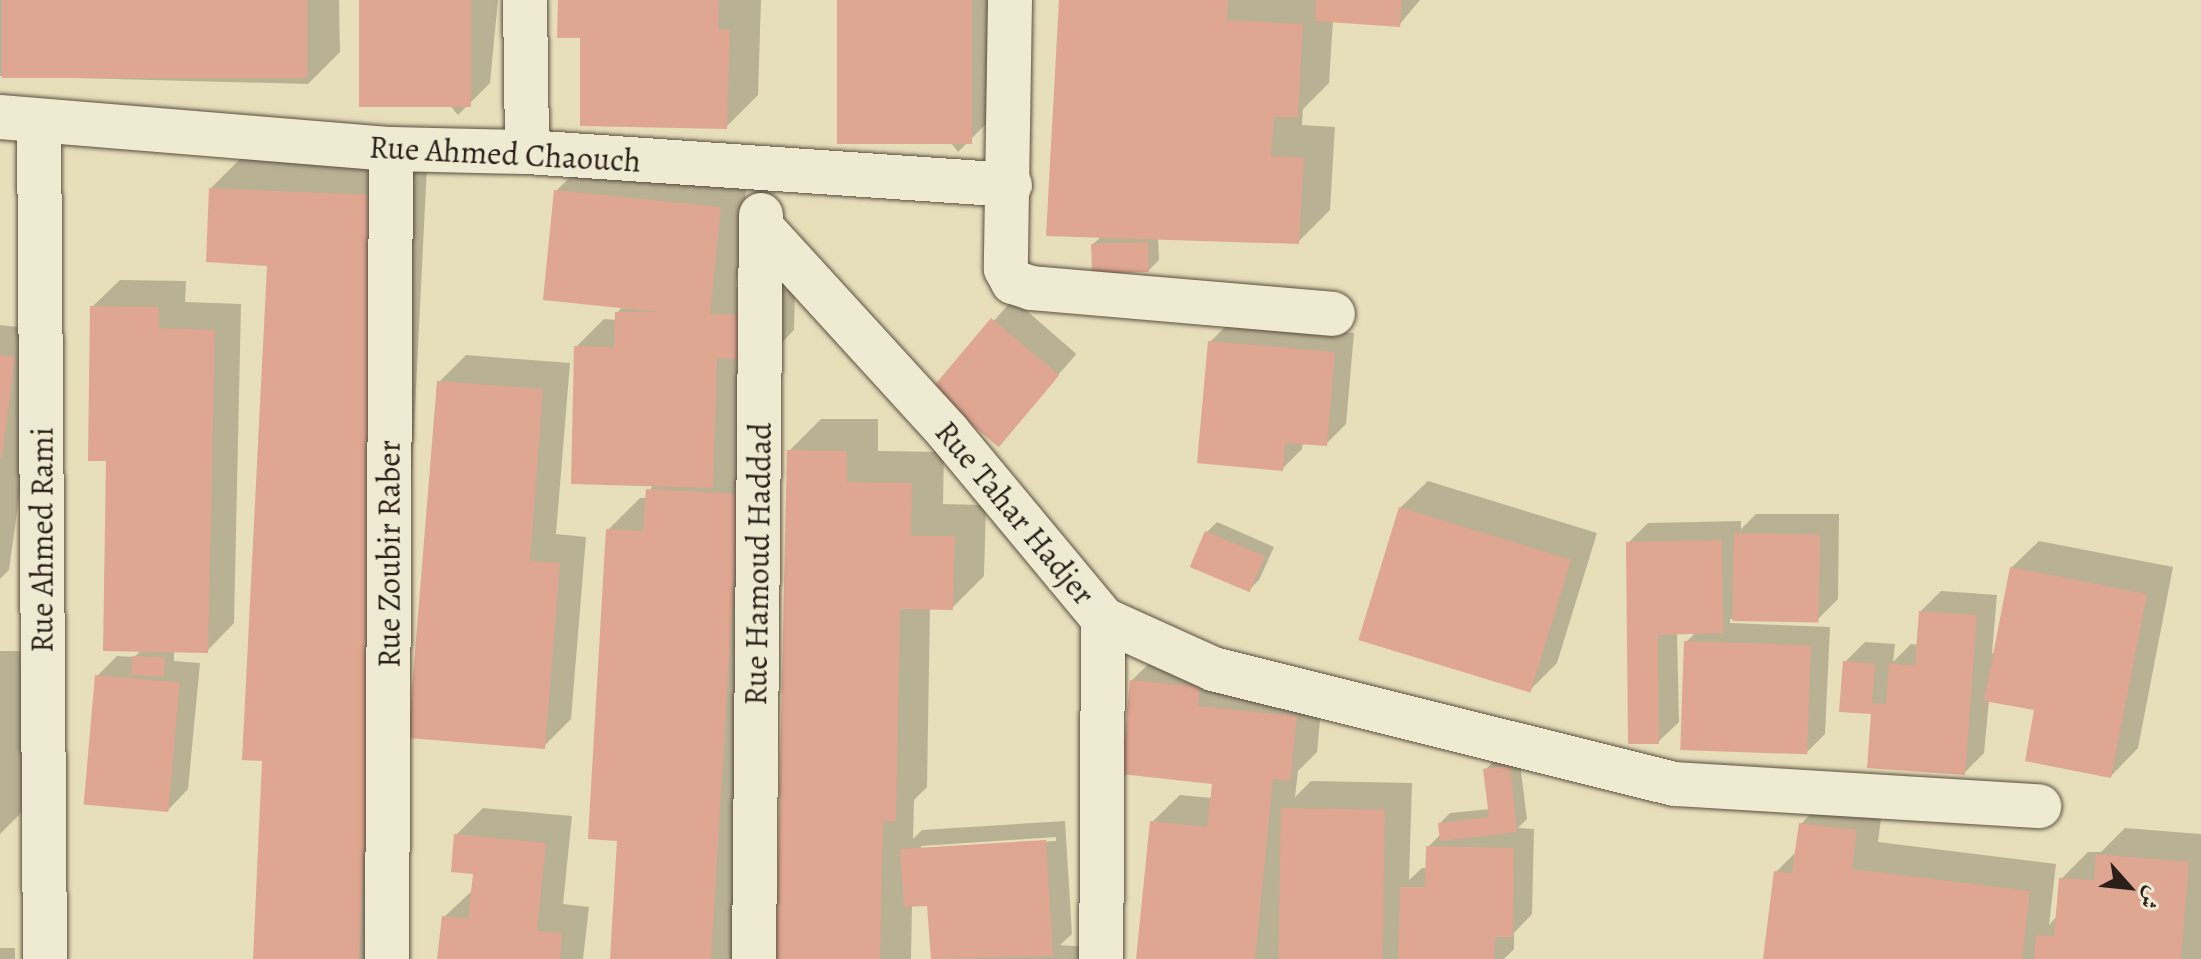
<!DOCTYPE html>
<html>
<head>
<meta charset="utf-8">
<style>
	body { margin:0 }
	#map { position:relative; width:2201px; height:959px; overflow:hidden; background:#e7deba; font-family:Alegreya,Amiri,serif }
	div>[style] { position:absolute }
	.shadow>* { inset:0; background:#0003; transform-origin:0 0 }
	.building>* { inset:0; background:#dfa691; transform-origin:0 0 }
	.roads { filter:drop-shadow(0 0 2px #594f40) drop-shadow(0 0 2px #594f40) }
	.minor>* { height:44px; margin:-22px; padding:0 22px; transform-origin:22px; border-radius:22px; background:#efead2 }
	span { translate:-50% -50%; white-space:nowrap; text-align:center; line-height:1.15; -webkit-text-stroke:6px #efead2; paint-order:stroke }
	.street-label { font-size:32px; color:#2a1f18 }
	.north { position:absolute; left:2089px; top:847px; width:80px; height:80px; -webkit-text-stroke:6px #efead2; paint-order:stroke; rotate:117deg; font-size:22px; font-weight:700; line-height:32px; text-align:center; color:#2a1f18 }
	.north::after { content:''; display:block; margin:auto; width:28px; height:36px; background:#2a1f18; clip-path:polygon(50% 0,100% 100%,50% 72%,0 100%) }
</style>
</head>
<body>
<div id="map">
	<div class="shadow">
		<i style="clip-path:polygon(0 0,339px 0,340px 52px,308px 84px,0 76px)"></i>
		<i style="clip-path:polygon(361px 0,498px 0,490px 83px,458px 115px)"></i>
		<i style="clip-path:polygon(560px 0,761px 0,758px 95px,726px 127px,582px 36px)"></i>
		<i style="clip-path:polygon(839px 0,1000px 0,990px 120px,958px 152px)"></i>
		<i style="clip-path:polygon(1061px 0,1420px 0,1399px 25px,1333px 20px,1329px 83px,1303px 109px,1302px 125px,1335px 127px,1330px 210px,1298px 242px,1158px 238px,1159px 260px,1149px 270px,1093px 244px,1102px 236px)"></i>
		<i style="clip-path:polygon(243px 156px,427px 165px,388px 959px,255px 959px,265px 759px,269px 264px,211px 188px)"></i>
		<i style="clip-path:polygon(584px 163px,747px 180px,736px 287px,795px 289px,794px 330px,767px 358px,741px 959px,612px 959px,619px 839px,608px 530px,640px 498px,647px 498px,653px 484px,576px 347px,604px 319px,617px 320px,617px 313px,623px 306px,556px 191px)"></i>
		<i style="clip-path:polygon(120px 280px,186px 281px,185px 302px,241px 304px,234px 623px,207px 651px,174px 650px,174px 661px,200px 663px,188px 789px,168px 810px,97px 676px,117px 656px,134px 657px,142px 650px,109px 459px,92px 307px)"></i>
		<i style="left:1013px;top:299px;width:84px;height:121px;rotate:41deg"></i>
		<i style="clip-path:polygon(1230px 322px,1354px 333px,1346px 424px,1326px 444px,1303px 442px,1302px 449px,1282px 469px,1210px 342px)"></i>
		<i style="clip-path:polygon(0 325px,42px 330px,9px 570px,0 579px)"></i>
		<i style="clip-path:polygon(466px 355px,570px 363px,556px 534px,586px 537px,571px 719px,544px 746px,439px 382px)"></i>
		<i style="clip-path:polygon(evenodd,821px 419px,878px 419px,878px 451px,944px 452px,943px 504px,986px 505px,984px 576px,952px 608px,930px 607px,927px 787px,914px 800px,913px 839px,922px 830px,1065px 821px,1072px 934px,1060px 945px,1101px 948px,1100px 959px,933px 959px,929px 904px,912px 904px,911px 959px,778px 959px,789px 451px,821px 419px,1056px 837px,1056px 841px,921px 850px,921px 846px,1056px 837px)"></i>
		<i style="clip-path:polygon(1428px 481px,1597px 533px,1557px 663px,1530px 690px,1400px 508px)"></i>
		<i style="clip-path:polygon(1756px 514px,1839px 514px,1838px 599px,1818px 619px,1730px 619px,1730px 623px,1830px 627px,1825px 734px,1805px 754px,1686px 642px,1696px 632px,1677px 632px,1679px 722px,1658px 742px,1628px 543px,1648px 523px,1741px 521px,1741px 529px)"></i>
		<i style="clip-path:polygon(1217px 522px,1274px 547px,1259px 580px,1249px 590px,1207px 532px)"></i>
		<i style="clip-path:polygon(2039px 541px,2173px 567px,2138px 748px,2111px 776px,2036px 709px,1989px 700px,1984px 753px,1964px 773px,1873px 712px,1845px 662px,1865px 642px,1895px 644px,1893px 662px,1911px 644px,1918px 645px,1921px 611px,1941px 591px,1997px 595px,1992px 653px,1995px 653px,2011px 568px)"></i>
		<i style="clip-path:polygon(0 651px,20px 651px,25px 809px,0 834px)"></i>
		<i style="clip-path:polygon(1159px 654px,1323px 689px,1317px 752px,1298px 771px,1295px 797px,1311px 781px,1412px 783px,1409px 880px,1422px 868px,1428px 868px,1428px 847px,1441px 834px,1440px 823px,1450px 813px,1490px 809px,1485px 770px,1496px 759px,1519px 756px,1527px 819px,1518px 828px,1534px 829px,1532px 914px,1514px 933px,1514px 949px,1504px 959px,1138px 959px,1152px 822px,1180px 795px,1212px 798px,1214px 782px,1131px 681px)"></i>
		<i style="clip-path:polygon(1828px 796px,1883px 803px,1878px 842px,2056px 864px,2049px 925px,2058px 915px,2061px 879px,2088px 852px,2101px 852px,2125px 828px,2201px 834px,2201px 959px,1765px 959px,1776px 872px,1797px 851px,1801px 824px)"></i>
		<i style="clip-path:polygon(483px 808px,572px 816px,563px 904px,589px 907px,583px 959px,439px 959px,444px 917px,473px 890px,475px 872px,456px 835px)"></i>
		<i style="left:0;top:948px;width:15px;height:11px"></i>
	</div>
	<div class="building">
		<i style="left:2px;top:0;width:305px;height:78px"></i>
		<i style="left:359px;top:0;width:112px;height:107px"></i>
		<i style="clip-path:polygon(558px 0,719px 0,718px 29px,730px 30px,727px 129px,580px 126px,580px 38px,557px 38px)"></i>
		<i style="left:837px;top:0;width:135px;height:144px"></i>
		<i style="clip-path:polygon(1059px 0,1228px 0,1227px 20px,1303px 24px,1298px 117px,1274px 117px,1271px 156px,1304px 158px,1299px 244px,1046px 236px)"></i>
		<i style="clip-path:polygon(1316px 0,1402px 0,1400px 27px,1315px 21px)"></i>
		<i style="clip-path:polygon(209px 188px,396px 196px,359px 959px,253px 959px,262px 761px,242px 760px,267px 266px,206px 262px)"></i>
		<i style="clip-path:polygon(554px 190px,721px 207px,710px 314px,769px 315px,767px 360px,717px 358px,713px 488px,571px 484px,574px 346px,614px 347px,615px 312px,659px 312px,543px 300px)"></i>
		<i style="left:1148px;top:242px;width:30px;height:57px;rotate:88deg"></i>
		<i style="clip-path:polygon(90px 306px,159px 307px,159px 328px,215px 330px,208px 653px,103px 651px,106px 461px,88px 461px)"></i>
		<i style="left:991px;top:318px;width:89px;height:94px;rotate:40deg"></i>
		<i style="clip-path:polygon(1208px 341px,1335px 352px,1327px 446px,1285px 443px,1283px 471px,1197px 463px)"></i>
		<i style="clip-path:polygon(0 355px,15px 357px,2px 457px,0 457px)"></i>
		<i style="clip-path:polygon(437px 381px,543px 389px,530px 561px,560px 563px,545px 749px,408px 738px)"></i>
		<i style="clip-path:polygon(787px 450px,847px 451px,847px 482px,912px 483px,911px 536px,955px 536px,953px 610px,900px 609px,896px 821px,883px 821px,880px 959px,776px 959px)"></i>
		<i style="clip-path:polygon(646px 489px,739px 494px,711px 959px,610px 959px,617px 841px,588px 839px,606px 529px,643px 531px)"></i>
		<i style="left:1399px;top:507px;width:180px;height:139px;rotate:17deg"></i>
		<i style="left:1205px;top:531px;width:65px;height:39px;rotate:23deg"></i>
		<i style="left:1734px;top:533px;width:86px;height:88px;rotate:1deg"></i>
		<i style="clip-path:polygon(1722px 540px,1723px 633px,1658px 635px,1659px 744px,1628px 744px,1626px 542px)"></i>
		<i style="clip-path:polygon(2010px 567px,2147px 594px,2111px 778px,2025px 761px,2034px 710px,1984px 701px)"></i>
		<i style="clip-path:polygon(1919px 611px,1977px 615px,1965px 775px,1867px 768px,1871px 714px,1839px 712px,1843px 661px,1875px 664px,1872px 703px,1886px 704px,1889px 663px,1915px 666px)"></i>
		<i style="left:1684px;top:641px;width:127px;height:109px;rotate:2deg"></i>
		<i style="left:132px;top:656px;width:33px;height:19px;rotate:2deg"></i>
		<i style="left:95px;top:675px;width:85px;height:130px;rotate:5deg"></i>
		<i style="clip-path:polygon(1130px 680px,1200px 687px,1198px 706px,1297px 716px,1290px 781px,1273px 779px,1255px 959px,1136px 959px,1150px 821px,1207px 827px,1212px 784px,1121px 774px)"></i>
		<i style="clip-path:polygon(1510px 766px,1517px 832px,1440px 841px,1438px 823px,1489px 817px,1483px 769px)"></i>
		<i style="left:1281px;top:808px;width:104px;height:151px;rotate:1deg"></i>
		<i style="clip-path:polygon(1799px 823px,1857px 830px,1852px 869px,2030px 891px,2022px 959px,1763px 959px,1774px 871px,1792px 873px)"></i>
		<i style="clip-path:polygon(454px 834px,546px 843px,537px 931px,562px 933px,560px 959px,437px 959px,442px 916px,468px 919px,473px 874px,451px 872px)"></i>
		<i style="clip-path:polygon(1046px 840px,1053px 956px,931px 959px,927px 906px,904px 907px,900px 849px)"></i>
		<i style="clip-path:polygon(1426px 846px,1514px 848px,1513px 937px,1495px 937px,1494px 959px,1398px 959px,1400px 887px,1425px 887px)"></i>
		<i style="clip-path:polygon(2096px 854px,2189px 862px,2181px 959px,2034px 959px,2036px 935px,2054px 936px,2059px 878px,2094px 880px)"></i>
	</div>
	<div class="roads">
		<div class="minor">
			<i style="left:525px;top:0;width:152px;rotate:89.2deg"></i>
			<i style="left:1010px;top:0;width:269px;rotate:90.9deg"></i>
			<i style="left:1006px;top:269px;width:15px;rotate:62deg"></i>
			<i style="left:1013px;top:282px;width:19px;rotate:18deg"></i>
			<i style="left:1031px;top:288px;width:303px;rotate:4.9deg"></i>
			<i style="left:0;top:117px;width:392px;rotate:4.7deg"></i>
			<i style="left:391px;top:149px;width:136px;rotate:1.3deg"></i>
			<i style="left:527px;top:152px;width:484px;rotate:3.9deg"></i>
			<i style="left:39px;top:121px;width:838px;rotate:89.59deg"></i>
			<i style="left:762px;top:228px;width:276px;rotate:47.6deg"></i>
			<i style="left:948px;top:432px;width:243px;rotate:50.3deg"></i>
			<i style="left:1103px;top:619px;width:340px;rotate:90.3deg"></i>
			<i style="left:1103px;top:619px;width:121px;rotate:24.4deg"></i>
			<i style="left:1213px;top:669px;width:476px;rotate:14deg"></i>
			<i style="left:1675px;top:784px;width:365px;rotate:3.5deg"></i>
			<i style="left:387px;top:959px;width:810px;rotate:-89.72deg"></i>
			<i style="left:754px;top:959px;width:744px;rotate:-89.46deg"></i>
		</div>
	</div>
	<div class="street-label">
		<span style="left:505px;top:154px;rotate:3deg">Rue Ahmed Chaouch</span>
		<span style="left:1015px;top:513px;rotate:50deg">Rue Tahar Hadjer</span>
		<span style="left:42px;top:540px;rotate:-90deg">Rue Ahmed Rami</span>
		<span style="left:389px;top:554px;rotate:-90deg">Rue Zoubir Raber</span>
		<span style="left:758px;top:564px;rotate:-89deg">Rue Hamoud Haddad</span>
	</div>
	<div class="north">ش</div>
</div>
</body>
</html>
